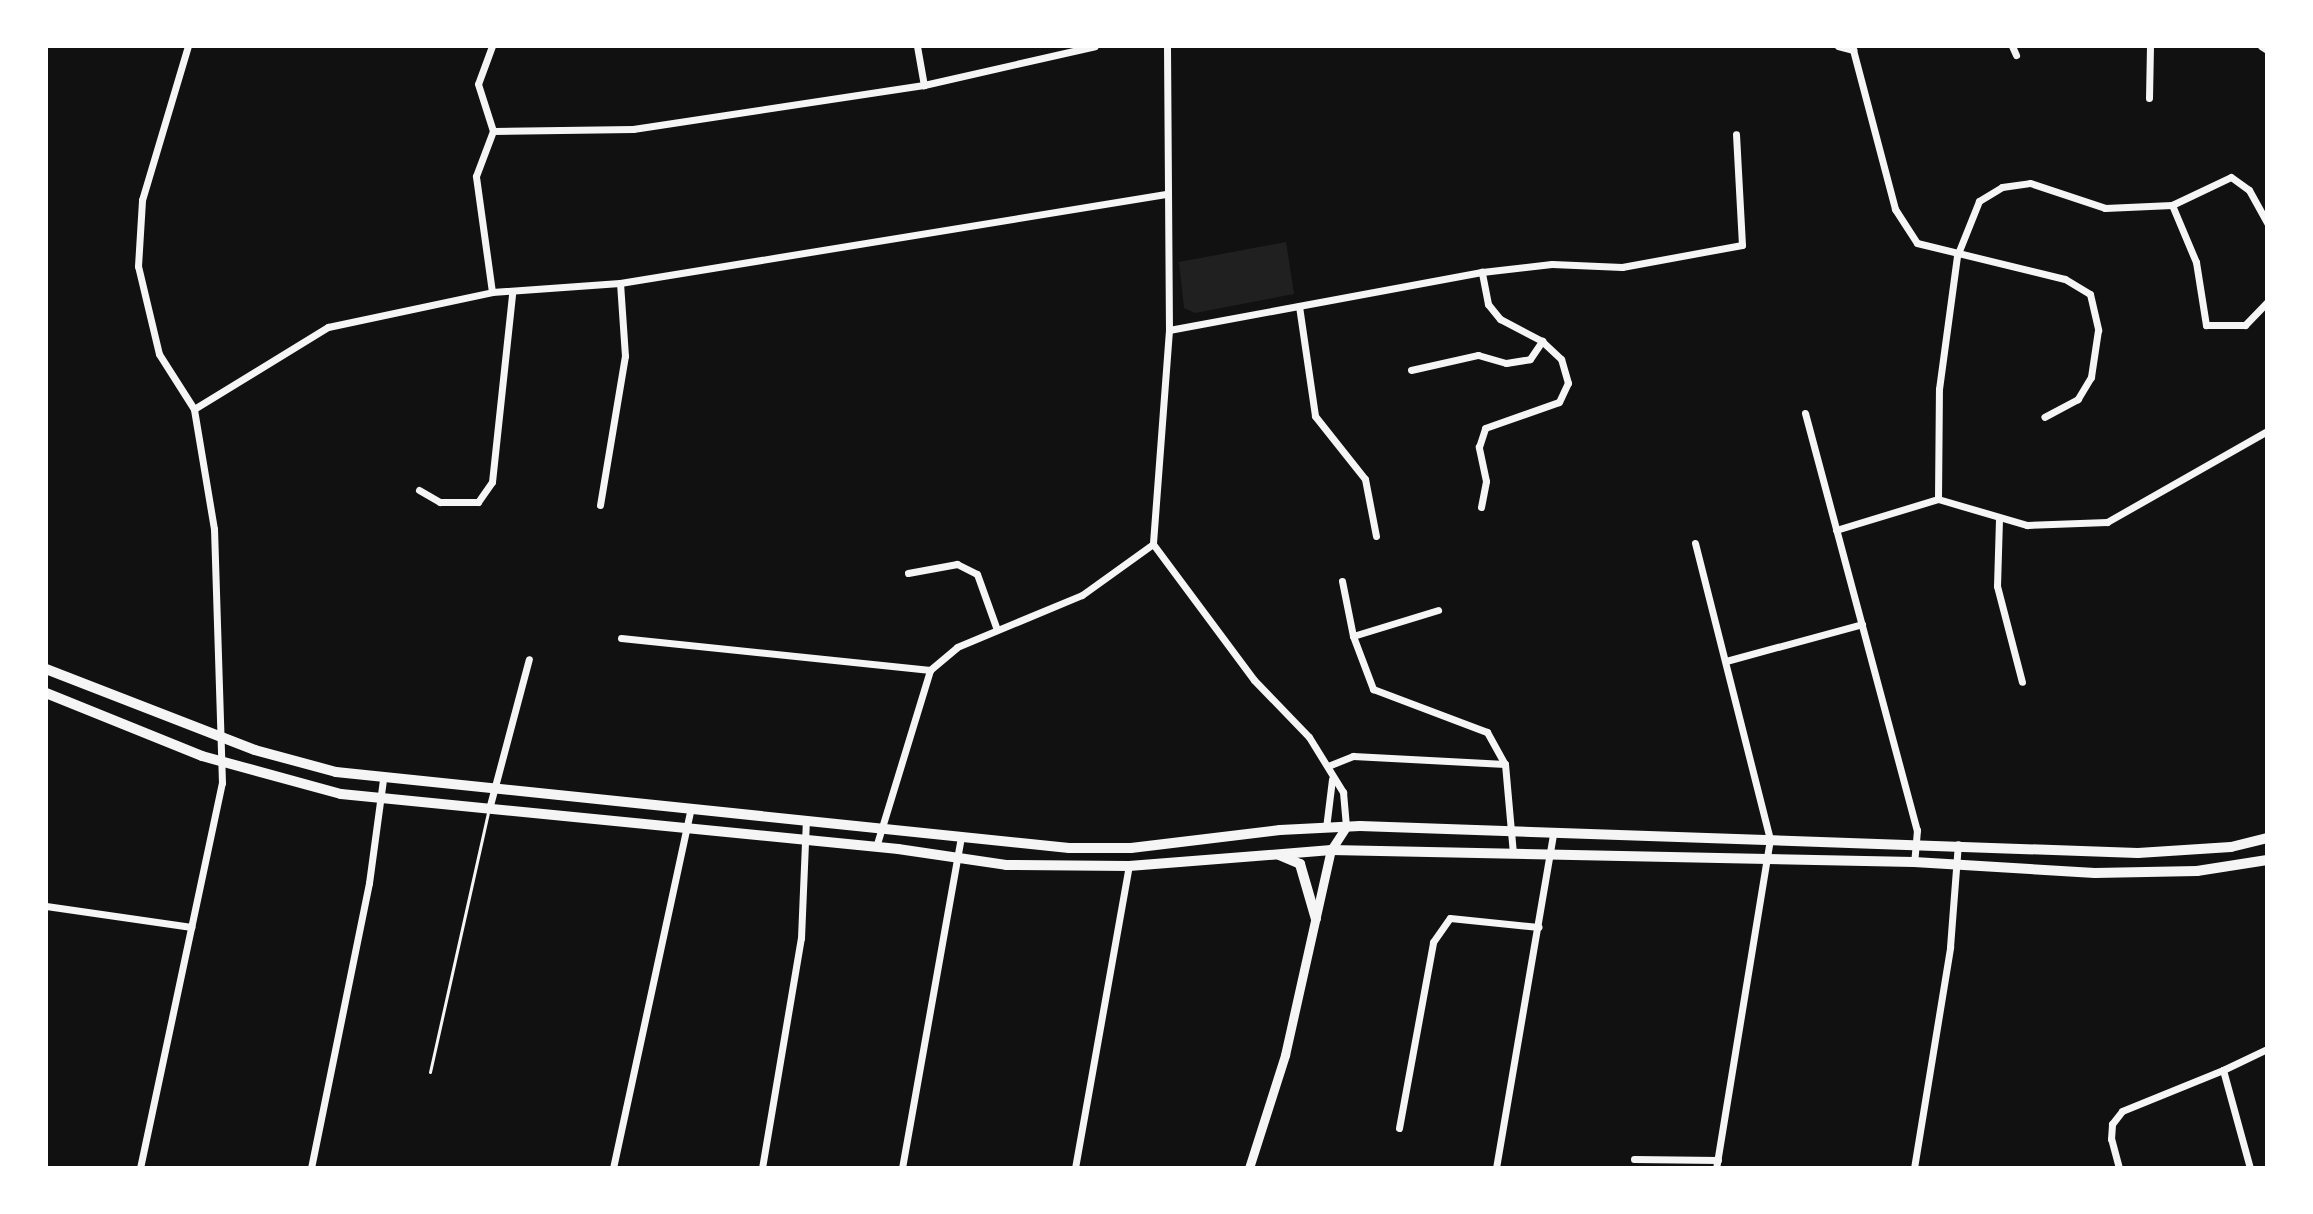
<!DOCTYPE html>
<html>
<head>
<meta charset="utf-8">
<style>
	body { margin:0 }
	#map { position:relative; width:2313px; height:1214px; overflow:hidden; background:#111; font-family:Roboto,sans-serif }
	div>[style] { position:absolute }
	.green>* { inset:0; background:#202020 }
	.service>* { height:3px; margin:-1.5px; padding:0 1.5px; transform-origin:1.5px; border-radius:1.5px; background:#f5f5f5 }
	.minor>* { height:7px; margin:-3.5px; padding:0 3.5px; transform-origin:3.5px; border-radius:3.5px; background:#f5f5f5 }
	.secondary>* { height:9px; margin:-4.5px; padding:0 4.5px; transform-origin:4.5px; border-radius:4.5px; background:#f5f5f5 }
	.primary>* { height:10px; margin:-5px; padding:0 5px; transform-origin:5px; border-radius:5px; background:#f5f5f5 }
	span { translate:-50% -50%; white-space:nowrap; text-align:center; line-height:1.15; -webkit-text-stroke:6px #fff; paint-order:stroke }
	.frame { position:absolute; inset:0; border:48px solid #fff; pointer-events:none }
</style>
</head>
<body>
<div id="map">
	<div class="green">
		<i style="clip-path:polygon(1286px 242px,1294px 294px,1195px 313px,1184px 308px,1179px 262px)"></i>
	</div>
	<div class="service">
		<i style="left:430px;top:1072px;width:265px;rotate:-77.4deg"></i>
	</div>
	<div class="minor">
		<i style="left:492px;top:46px;width:40px;rotate:110.2deg"></i>
		<i style="left:478px;top:84px;width:49px;rotate:72.3deg"></i>
		<i style="left:917px;top:46px;width:40px;rotate:80deg"></i>
		<i style="left:1167px;top:46px;width:284px;rotate:89.6deg"></i>
		<i style="left:1169px;top:330px;width:215px;rotate:94.3deg"></i>
		<i style="left:1153px;top:544px;width:169px;rotate:53.4deg"></i>
		<i style="left:1254px;top:680px;width:79px;rotate:46deg"></i>
		<i style="left:1309px;top:737px;width:65px;rotate:58.3deg"></i>
		<i style="left:1343px;top:792px;width:35px;rotate:85deg"></i>
		<i style="left:1838px;top:46px;width:16px;rotate:15deg"></i>
		<i style="left:1852px;top:46px;width:169px;rotate:75.2deg"></i>
		<i style="left:1895px;top:209px;width:40px;rotate:57.1deg"></i>
		<i style="left:1917px;top:243px;width:152px;rotate:13.7deg"></i>
		<i style="left:2065px;top:279px;width:29px;rotate:31deg"></i>
		<i style="left:2090px;top:294px;width:37px;rotate:77deg"></i>
		<i style="left:2098px;top:330px;width:48px;rotate:98.5deg"></i>
		<i style="left:2091px;top:377px;width:26px;rotate:121deg"></i>
		<i style="left:2078px;top:399px;width:38px;rotate:152deg"></i>
		<i style="left:2012px;top:46px;width:10px;rotate:66deg"></i>
		<i style="left:2261px;top:46px;width:7px;rotate:34deg"></i>
		<i style="left:2149px;top:98px;width:52px;rotate:-88.9deg"></i>
		<i style="left:493px;top:131px;width:140px;rotate:-0.8deg"></i>
		<i style="left:633px;top:129px;width:294px;rotate:-8.6deg"></i>
		<i style="left:924px;top:85px;width:175px;rotate:-12.8deg"></i>
		<i style="left:2172px;top:205px;width:65px;rotate:-25.4deg"></i>
		<i style="left:2231px;top:177px;width:22px;rotate:36deg"></i>
		<i style="left:2249px;top:190px;width:38px;rotate:61deg"></i>
		<i style="left:492px;top:292px;width:117px;rotate:-97.9deg"></i>
		<i style="left:476px;top:176px;width:48px;rotate:-69.3deg"></i>
		<i style="left:1299px;top:306px;width:111px;rotate:81.7deg"></i>
		<i style="left:1315px;top:416px;width:80px;rotate:51.6deg"></i>
		<i style="left:1365px;top:479px;width:58px;rotate:79.1deg"></i>
		<i style="left:1169px;top:330px;width:318px;rotate:-10.5deg"></i>
		<i style="left:1482px;top:272px;width:70px;rotate:-6.5deg"></i>
		<i style="left:1552px;top:264px;width:70px;rotate:2.5deg"></i>
		<i style="left:1622px;top:267px;width:122px;rotate:-10.4deg"></i>
		<i style="left:1742px;top:245px;width:111px;rotate:-93.1deg"></i>
		<i style="left:1411px;top:370px;width:69px;rotate:-12.6deg"></i>
		<i style="left:1478px;top:355px;width:29px;rotate:16deg"></i>
		<i style="left:1506px;top:363px;width:24px;rotate:-9deg"></i>
		<i style="left:1530px;top:359px;width:22px;rotate:-56deg"></i>
		<i style="left:194px;top:409px;width:157px;rotate:-31.5deg"></i>
		<i style="left:328px;top:327px;width:168px;rotate:-12deg"></i>
		<i style="left:492px;top:292px;width:128px;rotate:-4deg"></i>
		<i style="left:620px;top:283px;width:553px;rotate:-9.26deg"></i>
		<i style="left:1805px;top:413px;width:432px;rotate:75deg"></i>
		<i style="left:1917px;top:830px;width:32px;rotate:95deg"></i>
		<i style="left:419px;top:490px;width:24px;rotate:30deg"></i>
		<i style="left:440px;top:502px;width:38px"></i>
		<i style="left:478px;top:502px;width:24px;rotate:-55deg"></i>
		<i style="left:492px;top:482px;width:189px;rotate:-83.9deg"></i>
		<i style="left:1938px;top:499px;width:110px;rotate:-89.5deg"></i>
		<i style="left:1939px;top:389px;width:134px;rotate:-82.3deg"></i>
		<i style="left:1957px;top:256px;width:59px;rotate:-68.2deg"></i>
		<i style="left:1979px;top:201px;width:27px;rotate:-31deg"></i>
		<i style="left:2002px;top:187px;width:28px;rotate:-8deg"></i>
		<i style="left:2030px;top:183px;width:79px;rotate:18.4deg"></i>
		<i style="left:2105px;top:208px;width:67px;rotate:-2.6deg"></i>
		<i style="left:2172px;top:205px;width:62px;rotate:67.2deg"></i>
		<i style="left:2196px;top:262px;width:64px;rotate:81deg"></i>
		<i style="left:2206px;top:325px;width:39px"></i>
		<i style="left:2245px;top:325px;width:32px;rotate:-46deg"></i>
		<i style="left:1938px;top:499px;width:93px;rotate:16.3deg"></i>
		<i style="left:2027px;top:525px;width:80px;rotate:-2.1deg"></i>
		<i style="left:2107px;top:522px;width:184px;rotate:-29.6deg"></i>
		<i style="left:600px;top:505px;width:151px;rotate:-80.5deg"></i>
		<i style="left:625px;top:356px;width:73px;rotate:-93.9deg"></i>
		<i style="left:1481px;top:507px;width:26px;rotate:-79deg"></i>
		<i style="left:1486px;top:481px;width:35px;rotate:-102deg"></i>
		<i style="left:1479px;top:447px;width:20px;rotate:-72deg"></i>
		<i style="left:1485px;top:428px;width:78px;rotate:-19.4deg"></i>
		<i style="left:1559px;top:402px;width:21px;rotate:-65deg"></i>
		<i style="left:1568px;top:383px;width:25px;rotate:-106deg"></i>
		<i style="left:1561px;top:359px;width:26px;rotate:-137deg"></i>
		<i style="left:1542px;top:341px;width:47px;rotate:-152.4deg"></i>
		<i style="left:1500px;top:319px;width:19px;rotate:-129deg"></i>
		<i style="left:1488px;top:304px;width:33px;rotate:-101deg"></i>
		<i style="left:1999px;top:519px;width:67px;rotate:91.7deg"></i>
		<i style="left:1997px;top:586px;width:99px;rotate:75.4deg"></i>
		<i style="left:1836px;top:530px;width:107px;rotate:-16.9deg"></i>
		<i style="left:1695px;top:543px;width:305px;rotate:75.8deg"></i>
		<i style="left:1770px;top:839px;width:333px;rotate:99.3deg"></i>
		<i style="left:908px;top:573px;width:50px;rotate:-10.4deg"></i>
		<i style="left:957px;top:564px;width:22px;rotate:27deg"></i>
		<i style="left:977px;top:574px;width:59px;rotate:70.3deg"></i>
		<i style="left:1342px;top:581px;width:56px;rotate:78.7deg"></i>
		<i style="left:1353px;top:636px;width:57px;rotate:69.3deg"></i>
		<i style="left:1373px;top:689px;width:122px;rotate:20.7deg"></i>
		<i style="left:1487px;top:732px;width:37px;rotate:61deg"></i>
		<i style="left:1505px;top:764px;width:89px;rotate:84.9deg"></i>
		<i style="left:1353px;top:636px;width:89px;rotate:-17deg"></i>
		<i style="left:621px;top:638px;width:311px;rotate:5.9deg"></i>
		<i style="left:1726px;top:661px;width:141px;rotate:-15.2deg"></i>
		<i style="left:1328px;top:766px;width:27px;rotate:-22deg"></i>
		<i style="left:1353px;top:756px;width:152px;rotate:3deg"></i>
		<i style="left:489px;top:809px;width:155px;rotate:-75.1deg"></i>
		<i style="left:1326px;top:828px;width:49px;rotate:-83deg"></i>
		<i style="left:876px;top:847px;width:185px;rotate:-73deg"></i>
		<i style="left:930px;top:670px;width:35px;rotate:-40deg"></i>
		<i style="left:957px;top:647px;width:135px;rotate:-22.6deg"></i>
		<i style="left:1082px;top:595px;width:87px;rotate:-35.7deg"></i>
		<i style="left:46px;top:906px;width:147px;rotate:8.2deg"></i>
		<i style="left:2223px;top:1070px;width:49px;rotate:-25.5deg"></i>
		<i style="left:1399px;top:1128px;width:189px;rotate:-79.6deg"></i>
		<i style="left:1433px;top:942px;width:29px;rotate:-55deg"></i>
		<i style="left:1450px;top:918px;width:89px;rotate:5.8deg"></i>
		<i style="left:1634px;top:1159px;width:84px;rotate:0.7deg"></i>
		<i style="left:140px;top:1168px;width:394px;rotate:-78deg"></i>
		<i style="left:222px;top:783px;width:254px;rotate:-91.8deg"></i>
		<i style="left:214px;top:529px;width:122px;rotate:-99.5deg"></i>
		<i style="left:194px;top:409px;width:65px;rotate:-122.5deg"></i>
		<i style="left:159px;top:354px;width:90px;rotate:-103.4deg"></i>
		<i style="left:138px;top:266px;width:66px;rotate:-86.5deg"></i>
		<i style="left:142px;top:200px;width:161px;rotate:-73.4deg"></i>
		<i style="left:311px;top:1168px;width:291px;rotate:-78.5deg"></i>
		<i style="left:369px;top:883px;width:105px;rotate:-82.3deg"></i>
		<i style="left:613px;top:1168px;width:369px;rotate:-77.8deg"></i>
		<i style="left:762px;top:1168px;width:233px;rotate:-80.4deg"></i>
		<i style="left:801px;top:938px;width:118px;rotate:-87.6deg"></i>
		<i style="left:902px;top:1168px;width:337px;rotate:-79.9deg"></i>
		<i style="left:1075px;top:1168px;width:307px;rotate:-79.9deg"></i>
		<i style="left:1496px;top:1168px;width:340px;rotate:-80.3deg"></i>
		<i style="left:1914px;top:1168px;width:224px;rotate:-80.7deg"></i>
		<i style="left:1950px;top:947px;width:103px;rotate:-85.6deg"></i>
		<i style="left:2119px;top:1168px;width:30px;rotate:-105deg"></i>
		<i style="left:2111px;top:1139px;width:15px;rotate:-86deg"></i>
		<i style="left:2112px;top:1124px;width:16px;rotate:-52deg"></i>
		<i style="left:2122px;top:1111px;width:109px;rotate:-22.1deg"></i>
		<i style="left:2223px;top:1070px;width:102px;rotate:74.6deg"></i>
	</div>
	<div class="secondary">
		<i style="left:1249px;top:1168px;width:119px;rotate:-72.3deg"></i>
		<i style="left:1285px;top:1055px;width:210px;rotate:-77.4deg"></i>
		<i style="left:1331px;top:850px;width:27px;rotate:-57deg"></i>
	</div>
	<div class="primary">
		<i style="left:46px;top:669px;width:224px;rotate:21.2deg"></i>
		<i style="left:255px;top:750px;width:84px;rotate:15.2deg"></i>
		<i style="left:336px;top:772px;width:737px;rotate:5.92deg"></i>
		<i style="left:1069px;top:848px;width:62px"></i>
		<i style="left:1131px;top:848px;width:150px;rotate:-6.9deg"></i>
		<i style="left:1280px;top:830px;width:80px;rotate:-2.9deg"></i>
		<i style="left:1360px;top:826px;width:778px;rotate:1.99deg"></i>
		<i style="left:2138px;top:853px;width:93px;rotate:-3.7deg"></i>
		<i style="left:2231px;top:847px;width:37px;rotate:-14deg"></i>
		<i style="left:46px;top:693px;width:168px;rotate:22deg"></i>
		<i style="left:202px;top:756px;width:144px;rotate:15.3deg"></i>
		<i style="left:341px;top:794px;width:560px;rotate:5.64deg"></i>
		<i style="left:898px;top:849px;width:109px;rotate:8.4deg"></i>
		<i style="left:1006px;top:865px;width:123px;rotate:0.5deg"></i>
		<i style="left:1129px;top:866px;width:203px;rotate:-4.5deg"></i>
		<i style="left:1331px;top:850px;width:583px;rotate:1.18deg"></i>
		<i style="left:1914px;top:862px;width:181px;rotate:3.5deg"></i>
		<i style="left:2095px;top:873px;width:102px;rotate:-1.1deg"></i>
		<i style="left:2197px;top:871px;width:71px;rotate:-8.9deg"></i>
		<i style="left:1279px;top:855px;width:23px;rotate:23deg"></i>
		<i style="left:1300px;top:864px;width:57px;rotate:73.8deg"></i>
	</div>
	<div class="frame"></div>
</div>
</body>
</html>
